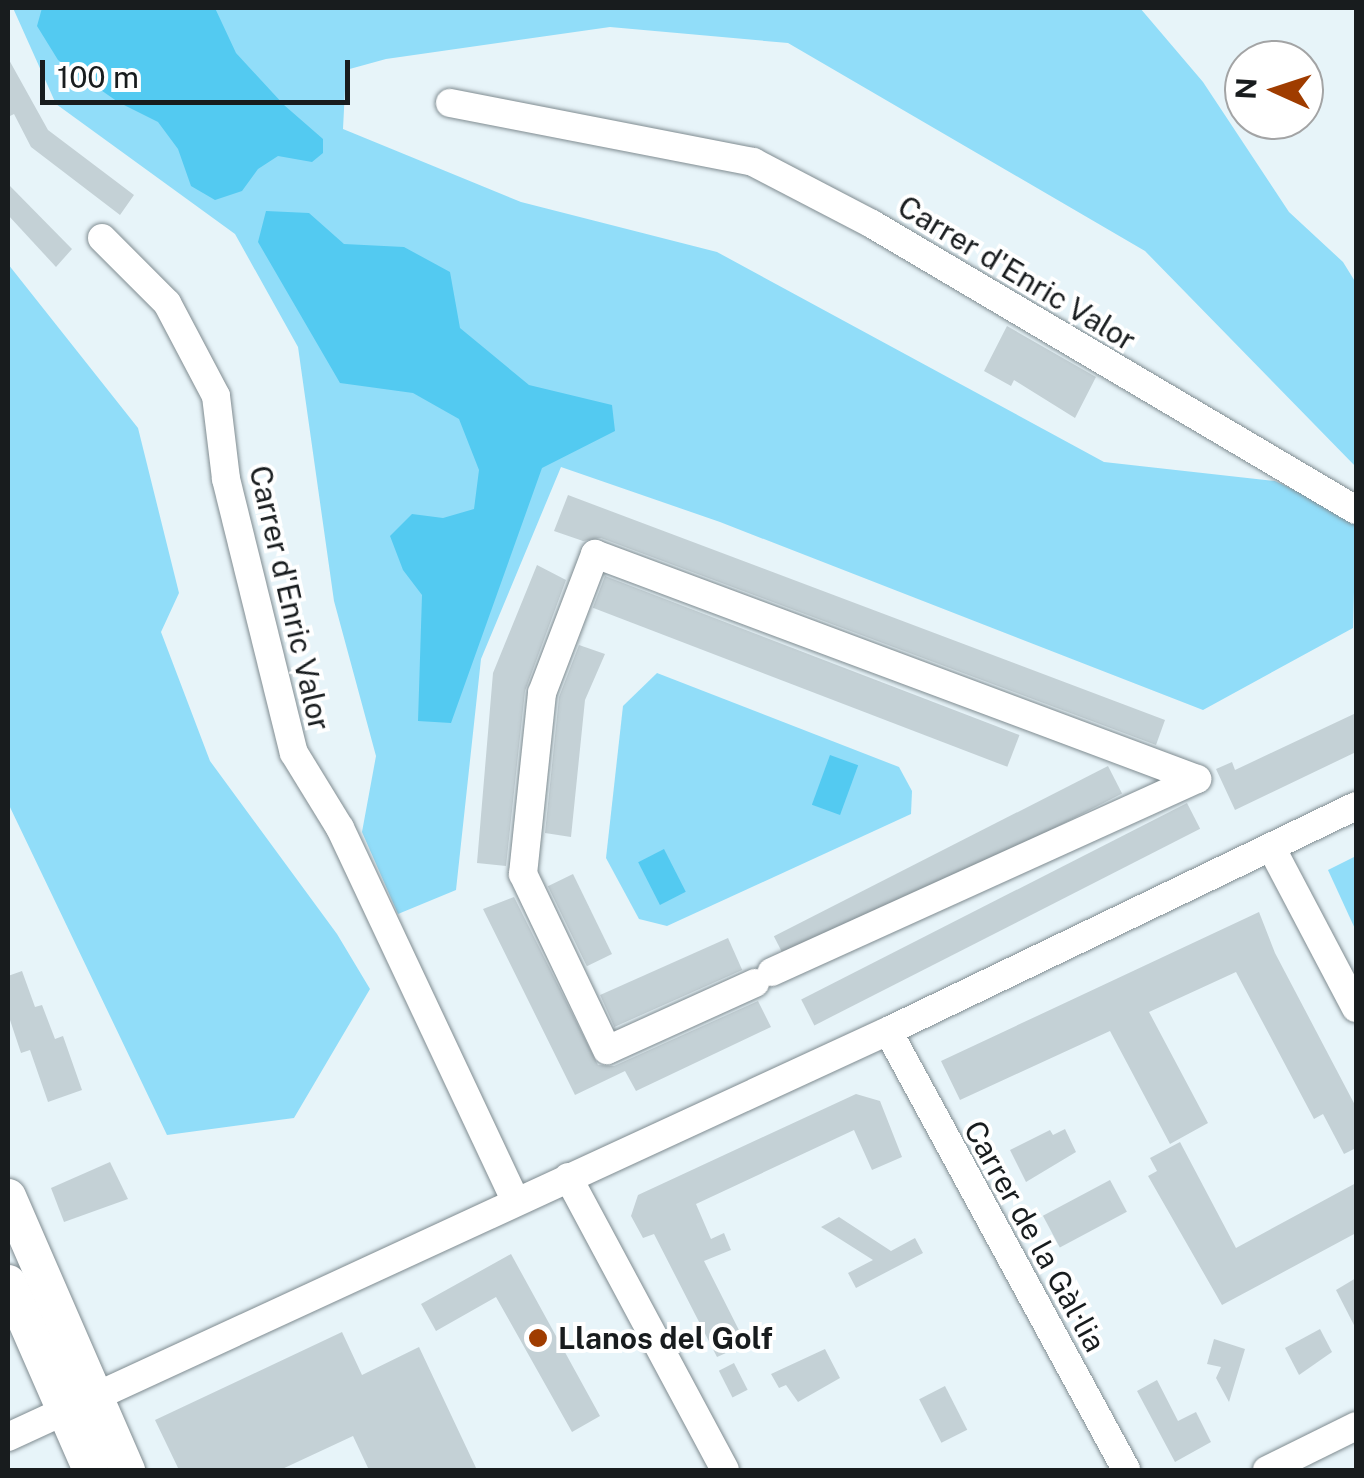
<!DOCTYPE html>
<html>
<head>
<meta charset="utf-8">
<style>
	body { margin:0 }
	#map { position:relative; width:1364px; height:1478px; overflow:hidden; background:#e7f4f9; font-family:"Public Sans",sans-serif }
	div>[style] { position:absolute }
	.green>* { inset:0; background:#91ddf9 }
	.water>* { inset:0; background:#53caf1; transform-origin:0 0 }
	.building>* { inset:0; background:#c4d1d6; transform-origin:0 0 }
	.roads { filter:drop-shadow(0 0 2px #808c91) drop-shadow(0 0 2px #808c91) }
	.minor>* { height:28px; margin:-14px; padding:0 14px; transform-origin:14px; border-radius:14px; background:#fff }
	.major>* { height:35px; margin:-17.5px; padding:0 17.5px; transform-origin:17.5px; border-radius:17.5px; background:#fff }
	.dots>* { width:28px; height:28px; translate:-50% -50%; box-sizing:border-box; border:5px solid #fff; border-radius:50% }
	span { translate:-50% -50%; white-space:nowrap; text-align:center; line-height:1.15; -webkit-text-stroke:8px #fff; paint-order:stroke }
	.street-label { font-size:30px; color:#181c1e }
	.poi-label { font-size:30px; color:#181c1e; font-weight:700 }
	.left { translate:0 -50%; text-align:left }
	.frame { position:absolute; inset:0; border:10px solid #181c1e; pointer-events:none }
	.north { position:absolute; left:1224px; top:40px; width:100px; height:100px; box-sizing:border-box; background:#fff; border:2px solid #a3a4a5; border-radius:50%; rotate:273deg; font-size:28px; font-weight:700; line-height:40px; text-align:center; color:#181c1e }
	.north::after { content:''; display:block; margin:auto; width:35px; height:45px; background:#9f3c00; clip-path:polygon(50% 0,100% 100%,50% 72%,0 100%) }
	.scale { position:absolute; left:40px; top:60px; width:310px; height:45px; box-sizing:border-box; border:5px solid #181c1e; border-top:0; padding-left:12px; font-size:30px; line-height:35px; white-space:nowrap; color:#181c1e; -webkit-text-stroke:8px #fff; paint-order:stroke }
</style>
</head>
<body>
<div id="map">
	<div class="green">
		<i style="clip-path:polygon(13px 8px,1140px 8px,1203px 82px,1289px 212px,1343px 262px,1356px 283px,1356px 467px,1145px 251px,788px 43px,610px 27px,386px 59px,346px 70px,343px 129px,521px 202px,717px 252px,1104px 462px,1275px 481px,1356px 519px,1353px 628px,1203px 710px,720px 522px,561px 467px,481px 659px,456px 890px,398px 914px,362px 832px,376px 756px,334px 601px,298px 347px,235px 234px,56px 104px)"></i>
		<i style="clip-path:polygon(8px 264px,138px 428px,179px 593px,161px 632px,210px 761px,337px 934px,370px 989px,294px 1118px,167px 1135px,8px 803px)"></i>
		<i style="clip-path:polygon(657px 673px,899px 767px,912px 791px,911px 814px,667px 926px,639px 919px,606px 858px,623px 706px)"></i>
		<i style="clip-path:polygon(1356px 856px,1356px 931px,1328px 870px)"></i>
	</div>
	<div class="water">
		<i style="clip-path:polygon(42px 8px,215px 8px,236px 53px,284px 105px,323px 139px,323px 153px,312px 162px,278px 156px,258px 169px,242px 191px,215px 200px,191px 186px,178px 149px,158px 122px,118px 102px,58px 60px,37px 26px)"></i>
		<i style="clip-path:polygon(266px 211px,309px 213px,344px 244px,404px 247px,450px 272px,460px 328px,529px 385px,612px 405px,615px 431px,542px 468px,451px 723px,418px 721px,422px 595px,403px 570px,390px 536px,412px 514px,443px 518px,474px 509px,479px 470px,459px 419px,413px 393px,340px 383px,258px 242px)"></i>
		<i style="left:830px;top:755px;width:30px;height:53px;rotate:20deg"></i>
		<i style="left:664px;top:849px;width:48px;height:29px;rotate:63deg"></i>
	</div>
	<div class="building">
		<i style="clip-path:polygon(8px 58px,48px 130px,134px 195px,120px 215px,31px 147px,14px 114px,8px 117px)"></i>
		<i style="clip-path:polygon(8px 184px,72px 249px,56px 267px,8px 215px)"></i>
		<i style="clip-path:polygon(1007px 326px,1096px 377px,1075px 418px,1014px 380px,1011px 386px,984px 371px)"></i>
		<i style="clip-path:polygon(568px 495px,1165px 720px,1156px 745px,601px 538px,583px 541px,554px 531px)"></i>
		<i style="clip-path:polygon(537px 565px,566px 580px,525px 691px,506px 866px,477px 863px,493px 673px)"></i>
		<i style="left:605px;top:576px;width:444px;height:34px;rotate:21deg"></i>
		<i style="clip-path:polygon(579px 645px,605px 654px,585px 700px,571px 837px,545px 833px,559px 697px)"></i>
		<i style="clip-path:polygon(1356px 713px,1356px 752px,1235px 810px,1216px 769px,1232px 762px,1235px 770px)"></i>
		<i style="left:1108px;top:766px;width:31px;height:375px;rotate:63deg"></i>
		<i style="left:1187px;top:803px;width:29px;height:433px;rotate:63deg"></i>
		<i style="left:573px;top:874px;width:89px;height:28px;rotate:64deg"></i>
		<i style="clip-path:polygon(514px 897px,598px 1065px,614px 1066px,758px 1001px,771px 1027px,636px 1091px,625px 1071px,575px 1095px,483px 909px)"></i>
		<i style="clip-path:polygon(1259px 912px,1275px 953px,1356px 1107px,1356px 1148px,1344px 1154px,1323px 1114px,1314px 1119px,1236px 972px,1149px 1012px,1208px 1123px,1170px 1144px,1110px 1031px,960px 1100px,941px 1061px)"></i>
		<i style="left:728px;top:938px;width:35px;height:140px;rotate:66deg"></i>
		<i style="clip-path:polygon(22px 971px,35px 1007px,42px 1005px,55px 1039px,63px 1036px,82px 1090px,48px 1102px,30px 1050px,21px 1053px,8px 1014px,8px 976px)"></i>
		<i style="clip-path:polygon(856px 1094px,880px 1101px,902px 1157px,872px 1170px,854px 1130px,696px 1204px,711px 1239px,724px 1233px,731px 1250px,704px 1261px,746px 1344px,717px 1357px,654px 1234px,643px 1238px,631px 1216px,638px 1195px)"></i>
		<i style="clip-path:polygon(1065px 1129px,1076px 1152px,1026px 1182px,1010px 1150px,1050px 1130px,1053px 1135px)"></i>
		<i style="clip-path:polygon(1180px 1142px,1236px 1248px,1356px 1183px,1356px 1233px,1222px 1305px,1148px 1176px,1157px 1171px,1150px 1158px)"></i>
		<i style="clip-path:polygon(110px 1162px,128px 1199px,64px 1222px,51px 1188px)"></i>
		<i style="left:1110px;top:1180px;width:36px;height:76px;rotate:62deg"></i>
		<i style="clip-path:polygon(839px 1217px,891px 1251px,915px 1238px,923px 1253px,856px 1288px,848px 1273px,873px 1260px,821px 1227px)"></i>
		<i style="clip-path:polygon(511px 1254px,600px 1416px,572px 1432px,496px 1297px,436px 1331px,421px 1304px)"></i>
		<i style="clip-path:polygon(1356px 1278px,1356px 1329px,1336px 1290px)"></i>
		<i style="clip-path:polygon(1320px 1329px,1332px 1352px,1299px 1375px,1285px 1348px)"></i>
		<i style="clip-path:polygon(342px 1332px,362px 1375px,419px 1347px,477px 1470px,369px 1470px,353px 1436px,280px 1470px,179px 1470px,155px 1420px)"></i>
		<i style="clip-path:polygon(1214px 1339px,1245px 1349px,1229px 1402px,1216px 1378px,1221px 1367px,1207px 1364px)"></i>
		<i style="clip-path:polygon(825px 1349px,840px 1378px,798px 1402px,786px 1385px,779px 1388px,771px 1374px)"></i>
		<i style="left:734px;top:1363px;width:30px;height:17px;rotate:63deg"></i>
		<i style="clip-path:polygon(1157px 1380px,1178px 1421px,1196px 1412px,1211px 1442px,1175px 1462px,1137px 1391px)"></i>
		<i style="left:945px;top:1386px;width:49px;height:29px;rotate:63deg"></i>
	</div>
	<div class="roads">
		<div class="minor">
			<i style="left:450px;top:103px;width:309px;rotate:11deg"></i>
			<i style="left:753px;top:162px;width:134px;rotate:27.5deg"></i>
			<i style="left:872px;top:224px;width:562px;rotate:30.58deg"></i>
			<i style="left:102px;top:238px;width:92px;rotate:45deg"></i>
			<i style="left:167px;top:303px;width:105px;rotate:62.2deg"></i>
			<i style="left:216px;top:396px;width:84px;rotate:83.1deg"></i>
			<i style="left:226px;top:479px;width:282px;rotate:76.1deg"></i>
			<i style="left:294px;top:753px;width:88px;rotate:58.5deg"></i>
			<i style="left:340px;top:828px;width:411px;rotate:64.8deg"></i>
			<i style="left:1271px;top:847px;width:182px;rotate:62.2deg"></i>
			<i style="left:755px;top:983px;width:162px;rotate:155.6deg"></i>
			<i style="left:607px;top:1050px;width:195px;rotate:-115.5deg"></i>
			<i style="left:523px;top:874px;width:182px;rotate:-84deg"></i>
			<i style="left:542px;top:693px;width:149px;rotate:-69.1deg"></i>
			<i style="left:595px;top:554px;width:643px;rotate:20.49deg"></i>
			<i style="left:1197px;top:779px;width:467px;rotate:155.6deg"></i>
			<i style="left:888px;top:1031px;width:499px;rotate:61.5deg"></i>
			<i style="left:568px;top:1177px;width:332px;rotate:61.8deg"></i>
			<i style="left:8px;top:1437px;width:969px;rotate:-24.77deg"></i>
			<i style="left:888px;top:1031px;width:519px;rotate:-25.68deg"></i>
			<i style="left:1267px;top:1470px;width:99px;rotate:-26.3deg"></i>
		</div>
		<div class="major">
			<i style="left:8px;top:1196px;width:299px;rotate:66.5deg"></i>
			<i style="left:8px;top:1282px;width:205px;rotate:66.4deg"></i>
		</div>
	</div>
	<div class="dots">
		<i style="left:538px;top:1338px;background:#9f3c00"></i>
	</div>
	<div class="street-label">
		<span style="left:1017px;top:273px;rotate:31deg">Carrer d'Enric Valor</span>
		<span style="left:290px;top:598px;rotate:77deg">Carrer d'Enric Valor</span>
		<span style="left:1035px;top:1236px;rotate:61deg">Carrer de la Gàl·lia</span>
	</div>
	<div class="poi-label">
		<span class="left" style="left:558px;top:1338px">Llanos del Golf</span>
	</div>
	<div class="frame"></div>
	<div class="north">N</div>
	<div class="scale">100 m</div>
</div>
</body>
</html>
